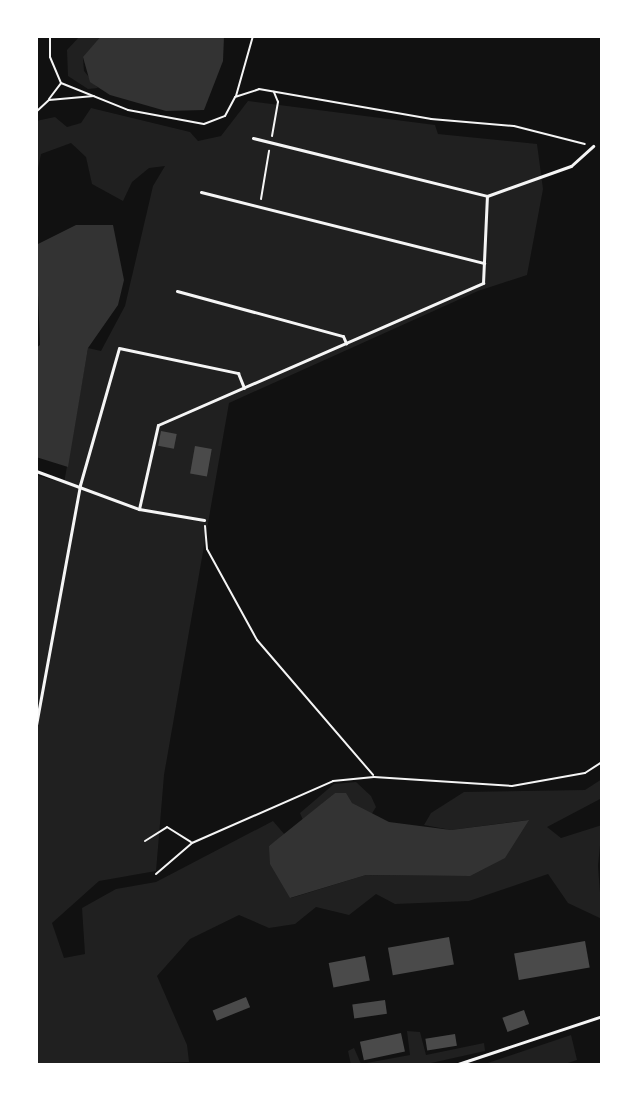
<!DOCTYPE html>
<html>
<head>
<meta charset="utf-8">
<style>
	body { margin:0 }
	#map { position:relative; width:638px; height:1101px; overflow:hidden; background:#111; font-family:Helvetica,sans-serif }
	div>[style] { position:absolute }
	.green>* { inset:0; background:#202020 }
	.water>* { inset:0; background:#333 }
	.building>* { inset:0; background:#4a4a4a; transform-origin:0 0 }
	.path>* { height:2px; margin:-1px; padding:0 1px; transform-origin:1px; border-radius:1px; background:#f5f5f5 }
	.service>* { height:3px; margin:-1.5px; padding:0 1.5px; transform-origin:1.5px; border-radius:1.5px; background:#f5f5f5 }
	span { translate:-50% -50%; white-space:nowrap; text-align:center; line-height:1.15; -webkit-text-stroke:6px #fff; paint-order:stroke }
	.frame { position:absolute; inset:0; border:38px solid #fff; pointer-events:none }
</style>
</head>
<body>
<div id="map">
	<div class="green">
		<i style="clip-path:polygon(80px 36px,101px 36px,83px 58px,84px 71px,98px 88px,88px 89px,68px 76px,67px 50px)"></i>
		<i style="clip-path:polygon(248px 101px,435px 125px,438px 134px,537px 144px,543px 189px,527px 275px,478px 291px,229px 403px,164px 775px,156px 871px,99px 881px,52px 923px,64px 958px,85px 954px,82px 908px,116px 889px,156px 882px,273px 821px,285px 835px,269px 846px,291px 898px,366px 875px,469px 876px,528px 820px,451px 830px,424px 825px,431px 813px,464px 792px,585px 790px,602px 779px,602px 798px,547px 827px,561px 838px,602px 825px,598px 866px,602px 919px,568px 903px,548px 874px,469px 901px,395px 904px,376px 894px,349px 915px,316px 907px,295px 924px,269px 928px,239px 915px,190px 939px,157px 976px,187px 1045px,189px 1062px,36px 1065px,36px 475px,64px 483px,88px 348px,101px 351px,125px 306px,153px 186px,165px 166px,149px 168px,132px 182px,123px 201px,92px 184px,86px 157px,71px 143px,41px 154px,36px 178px,36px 121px,55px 117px,67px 127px,81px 123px,91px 108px,190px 132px,198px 141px,221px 136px)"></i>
		<i style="clip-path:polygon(356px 782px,371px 796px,376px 807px,371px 815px,335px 793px,303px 820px,300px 813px,334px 784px)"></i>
		<i style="clip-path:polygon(407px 1031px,420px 1032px,426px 1055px,484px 1043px,485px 1051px,422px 1065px,351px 1065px,348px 1051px,354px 1048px,361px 1064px,410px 1055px)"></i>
		<i style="clip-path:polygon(571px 1035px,577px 1060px,562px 1065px,482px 1065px)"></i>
	</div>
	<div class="water">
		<i style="clip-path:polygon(101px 36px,224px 36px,223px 61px,204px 110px,166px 111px,110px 95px,90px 82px,83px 57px)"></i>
		<i style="clip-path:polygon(76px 225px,113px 225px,124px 280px,118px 305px,88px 348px,68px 467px,36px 457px,36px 348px,40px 345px,36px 245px)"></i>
		<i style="clip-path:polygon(335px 793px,346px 793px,352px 803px,389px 822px,451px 830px,529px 820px,505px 858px,470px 876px,366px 875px,290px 898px,270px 864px,269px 846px)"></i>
	</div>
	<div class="building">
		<i style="left:161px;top:431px;width:16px;height:15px;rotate:11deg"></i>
		<i style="left:195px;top:446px;width:17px;height:28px;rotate:10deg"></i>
		<i style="left:449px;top:937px;width:28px;height:62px;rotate:80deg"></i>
		<i style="left:585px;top:941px;width:27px;height:72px;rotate:80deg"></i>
		<i style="left:365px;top:956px;width:25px;height:37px;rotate:79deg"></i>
		<i style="left:246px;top:997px;width:11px;height:36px;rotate:68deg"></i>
		<i style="left:385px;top:1000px;width:14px;height:33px;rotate:82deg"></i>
		<i style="left:524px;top:1010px;width:15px;height:23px;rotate:70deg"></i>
		<i style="left:401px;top:1033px;width:19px;height:42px;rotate:78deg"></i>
		<i style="left:455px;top:1034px;width:12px;height:30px;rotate:81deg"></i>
	</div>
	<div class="path">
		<i style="left:50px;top:36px;width:21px;rotate:90deg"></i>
		<i style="left:50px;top:57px;width:28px;rotate:67deg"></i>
		<i style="left:61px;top:83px;width:72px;rotate:21.9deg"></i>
		<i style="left:128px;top:110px;width:77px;rotate:10.4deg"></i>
		<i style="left:204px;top:124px;width:22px;rotate:-21deg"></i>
		<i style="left:225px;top:116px;width:21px;rotate:-62deg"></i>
		<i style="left:235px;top:97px;width:25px;rotate:-18deg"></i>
		<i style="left:259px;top:89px;width:175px;rotate:9.9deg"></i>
		<i style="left:431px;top:119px;width:83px;rotate:4.8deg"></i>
		<i style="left:514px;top:126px;width:73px;rotate:14.2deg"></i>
		<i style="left:236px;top:96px;width:62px;rotate:-74.2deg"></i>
		<i style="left:49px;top:99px;width:20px;rotate:-53deg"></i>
		<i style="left:36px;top:112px;width:18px;rotate:-43deg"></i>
		<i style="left:49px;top:100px;width:45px;rotate:-5.1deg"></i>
		<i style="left:272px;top:136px;width:35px;rotate:-80deg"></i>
		<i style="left:278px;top:102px;width:11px;rotate:-112deg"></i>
		<i style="left:261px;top:199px;width:49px;rotate:-80.5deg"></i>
		<i style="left:205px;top:526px;width:23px;rotate:85deg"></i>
		<i style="left:207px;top:549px;width:104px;rotate:61.2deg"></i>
		<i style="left:257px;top:640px;width:178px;rotate:49.3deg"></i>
		<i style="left:145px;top:841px;width:26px;rotate:-32deg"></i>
		<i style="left:167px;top:827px;width:28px;rotate:32deg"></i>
		<i style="left:156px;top:874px;width:48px;rotate:-40.7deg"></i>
		<i style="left:192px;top:843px;width:154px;rotate:-23.7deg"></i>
		<i style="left:333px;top:781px;width:41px;rotate:-5.6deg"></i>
		<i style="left:374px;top:777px;width:138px;rotate:3.7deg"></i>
		<i style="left:512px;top:786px;width:74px;rotate:-10.1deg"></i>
		<i style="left:585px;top:773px;width:20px;rotate:-33deg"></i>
	</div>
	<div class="service">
		<i style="left:253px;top:138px;width:241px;rotate:13.9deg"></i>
		<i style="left:201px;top:192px;width:292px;rotate:14.1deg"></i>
		<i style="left:177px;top:291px;width:172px;rotate:15.2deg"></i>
		<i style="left:343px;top:336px;width:8px;rotate:67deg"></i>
		<i style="left:36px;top:471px;width:110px;rotate:20.3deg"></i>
		<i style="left:139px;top:509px;width:66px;rotate:9.6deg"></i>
		<i style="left:139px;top:509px;width:86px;rotate:-77.3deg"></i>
		<i style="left:158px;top:425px;width:355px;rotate:-23.6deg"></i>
		<i style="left:483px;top:283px;width:87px;rotate:-87.4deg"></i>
		<i style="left:487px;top:196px;width:89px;rotate:-19.7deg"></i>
		<i style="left:571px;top:166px;width:30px;rotate:-42deg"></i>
		<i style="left:36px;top:725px;width:244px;rotate:-79.6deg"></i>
		<i style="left:80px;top:485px;width:142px;rotate:-74.1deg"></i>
		<i style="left:119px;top:348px;width:122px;rotate:11.9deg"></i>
		<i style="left:238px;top:373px;width:16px;rotate:68deg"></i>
		<i style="left:455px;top:1065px;width:155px;rotate:-18.4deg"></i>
	</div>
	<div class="frame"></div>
</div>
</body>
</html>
